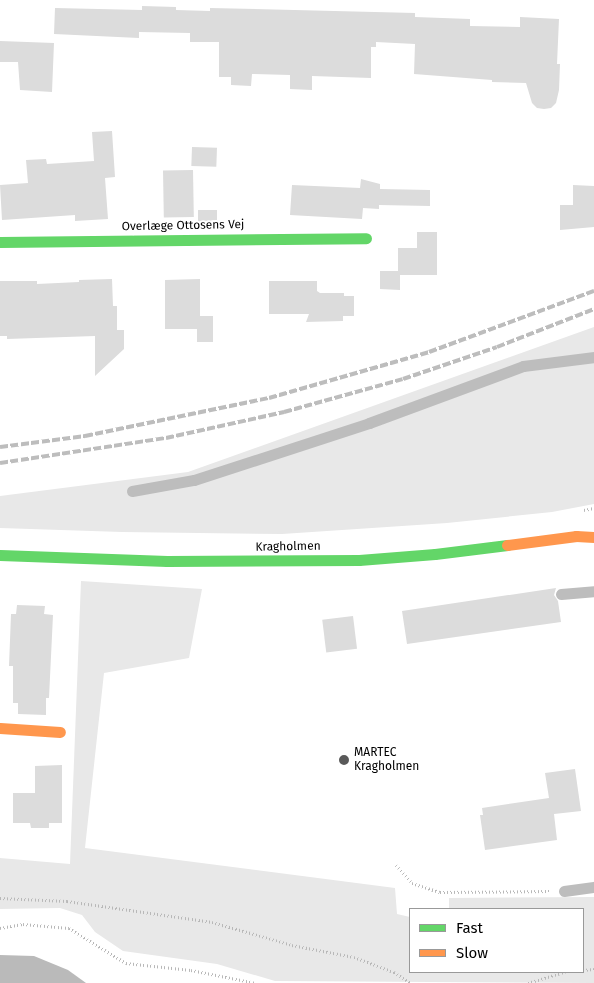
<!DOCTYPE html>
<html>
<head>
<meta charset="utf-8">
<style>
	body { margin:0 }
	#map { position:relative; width:594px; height:983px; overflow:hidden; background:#fff; font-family:"Fira Sans",sans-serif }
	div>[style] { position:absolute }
	.green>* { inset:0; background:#e8e8e8 }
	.water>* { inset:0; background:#bababa }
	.building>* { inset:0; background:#dcdcdc; transform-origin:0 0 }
	.path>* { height:3px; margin-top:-1.5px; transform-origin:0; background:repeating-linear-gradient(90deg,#b8b8b8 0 1px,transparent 0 3.5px) }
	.lane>* { height:11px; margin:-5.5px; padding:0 5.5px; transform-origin:5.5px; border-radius:5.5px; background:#bdbdbd }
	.fast>* { height:11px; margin:-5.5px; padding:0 5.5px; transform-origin:5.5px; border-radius:5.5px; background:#63d668 }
	.slow>* { height:11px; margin:-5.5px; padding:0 5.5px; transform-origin:5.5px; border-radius:5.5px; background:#ff974d }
	.rail>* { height:4px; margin-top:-2px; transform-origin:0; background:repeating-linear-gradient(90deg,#bdbdbd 0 8px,transparent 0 10.5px) }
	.dots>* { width:14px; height:14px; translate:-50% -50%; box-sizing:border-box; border:2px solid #fff; border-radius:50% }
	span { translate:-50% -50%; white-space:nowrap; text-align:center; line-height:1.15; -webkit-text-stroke:4px #fff; paint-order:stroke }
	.street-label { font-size:12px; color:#000 }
	.poi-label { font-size:12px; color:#000 }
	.left { translate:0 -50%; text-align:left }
	.legend { position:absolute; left:409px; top:908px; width:175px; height:65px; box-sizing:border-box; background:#fff; border:1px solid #999; margin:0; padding:6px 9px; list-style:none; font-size:15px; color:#000 }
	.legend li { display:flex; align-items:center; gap:10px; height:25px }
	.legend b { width:25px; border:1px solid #999 }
</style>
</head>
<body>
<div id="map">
	<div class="green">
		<i style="clip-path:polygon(594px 327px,594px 504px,552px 512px,447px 523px,282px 534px,122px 532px,0 528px,0 496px,188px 472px)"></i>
		<i style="clip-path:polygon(81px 581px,202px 589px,189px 658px,104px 673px,85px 848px,395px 888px,397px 914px,410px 917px,410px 972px,583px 972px,583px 909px,449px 909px,449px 898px,594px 897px,594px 983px,275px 981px,217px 964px,123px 951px,95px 932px,82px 915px,60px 908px,0 909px,0 858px,70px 864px)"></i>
	</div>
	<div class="water">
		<i style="clip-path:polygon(0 955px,34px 956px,68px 970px,86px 983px,0 983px)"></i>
	</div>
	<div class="building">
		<i style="clip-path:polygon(142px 6px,176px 7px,176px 10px,210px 11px,210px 8px,415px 13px,415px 17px,470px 19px,470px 26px,520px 27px,520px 17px,559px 19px,557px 64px,560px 64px,559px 90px,556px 103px,551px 108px,544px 109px,537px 108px,532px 103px,526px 83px,492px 82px,492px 80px,414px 74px,415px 44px,376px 42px,376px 47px,371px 47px,371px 78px,312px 76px,312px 90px,290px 89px,290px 75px,252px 74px,251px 86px,231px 85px,231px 77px,219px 77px,219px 42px,190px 42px,190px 33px,139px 32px,139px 38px,54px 34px,55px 8px,142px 10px)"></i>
		<i style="clip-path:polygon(0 41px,54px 43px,52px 92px,20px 90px,18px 62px,0 62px)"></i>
		<i style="clip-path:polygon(112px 131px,115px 177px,105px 178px,108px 219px,75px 221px,75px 215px,2px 220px,0 185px,28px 183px,26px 160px,46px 159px,47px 164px,94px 161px,92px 132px)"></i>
		<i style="left:192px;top:147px;width:25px;height:19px;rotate:2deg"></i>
		<i style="left:193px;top:170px;width:47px;height:30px;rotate:89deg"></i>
		<i style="clip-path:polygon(361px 179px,380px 184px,380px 189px,430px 190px,430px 206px,379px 205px,379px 209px,363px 208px,362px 219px,290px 215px,292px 185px,360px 188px)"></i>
		<i style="clip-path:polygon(573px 185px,594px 186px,594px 227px,560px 230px,560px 205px,573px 205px)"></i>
		<i style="left:198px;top:210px;width:19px;height:14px"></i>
		<i style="clip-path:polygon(417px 232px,437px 232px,437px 275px,400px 275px,400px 290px,380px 289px,380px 271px,398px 271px,398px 248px,417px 248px)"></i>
		<i style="clip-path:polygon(112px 279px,113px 306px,117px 306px,117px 330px,124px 330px,124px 349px,95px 376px,95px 336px,7px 339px,7px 336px,0 336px,0 281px,37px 281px,37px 284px,79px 282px,79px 280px)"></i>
		<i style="clip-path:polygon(200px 279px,200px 316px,213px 316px,213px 342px,197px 342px,197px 329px,165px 329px,165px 280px)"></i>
		<i style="clip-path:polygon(269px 281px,317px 281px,317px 291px,320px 293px,344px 293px,344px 296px,354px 296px,354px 316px,343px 316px,343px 321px,306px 322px,309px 314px,269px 314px)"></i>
		<i style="clip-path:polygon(556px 588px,554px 595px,558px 601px,561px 622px,407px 644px,402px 611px)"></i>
		<i style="clip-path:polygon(17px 605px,45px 606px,44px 614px,53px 615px,49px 698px,46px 698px,46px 715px,18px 714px,18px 703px,13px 703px,13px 666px,9px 666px,11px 614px,16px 614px)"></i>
		<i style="left:353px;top:616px;width:33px;height:31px;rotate:83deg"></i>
		<i style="clip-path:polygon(62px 765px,62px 823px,49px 823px,49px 828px,31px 828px,30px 823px,13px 823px,13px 793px,35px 793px,35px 766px)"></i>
		<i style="clip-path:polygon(575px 769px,581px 811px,554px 814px,557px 840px,485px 850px,480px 815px,483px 815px,482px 808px,549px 798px,545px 773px)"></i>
	</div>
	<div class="path">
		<i style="left:584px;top:510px;width:10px;rotate:-11deg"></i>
		<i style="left:396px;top:865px;width:24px;rotate:48deg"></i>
		<i style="left:412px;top:883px;width:29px;rotate:18deg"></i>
		<i style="left:440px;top:892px;width:109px;rotate:-0.5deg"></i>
		<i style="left:0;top:898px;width:67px;rotate:2.6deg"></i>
		<i style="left:67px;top:901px;width:147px;rotate:8.2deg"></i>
		<i style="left:212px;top:922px;width:83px;rotate:16deg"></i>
		<i style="left:292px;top:945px;width:63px;rotate:11deg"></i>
		<i style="left:354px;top:957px;width:43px;rotate:20.6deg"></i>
		<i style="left:394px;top:972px;width:20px;rotate:33deg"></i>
		<i style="left:0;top:928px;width:23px;rotate:-10deg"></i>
		<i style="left:23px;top:924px;width:46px;rotate:5deg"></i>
		<i style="left:69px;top:928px;width:67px;rotate:31.6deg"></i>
		<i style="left:126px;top:963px;width:65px;rotate:6.1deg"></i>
		<i style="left:191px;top:970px;width:66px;rotate:11.3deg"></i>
		<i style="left:583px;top:970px;width:11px;rotate:-5deg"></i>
		<i style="left:528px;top:983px;width:39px;rotate:-17deg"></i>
	</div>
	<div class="lane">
		<i style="left:132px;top:491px;width:63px;rotate:-10.1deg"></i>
		<i style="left:194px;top:480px;width:184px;rotate:-18deg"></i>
		<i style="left:369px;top:423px;width:164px;rotate:-20.3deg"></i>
		<i style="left:523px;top:366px;width:72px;rotate:-7.2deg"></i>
		<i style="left:561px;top:594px;width:33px;rotate:-5deg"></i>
		<i style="left:564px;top:891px;width:30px;rotate:-8deg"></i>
	</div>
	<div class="fast">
		<i style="left:0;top:242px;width:366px;rotate:-0.6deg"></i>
		<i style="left:0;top:555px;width:167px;rotate:2.1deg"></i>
		<i style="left:167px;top:561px;width:192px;rotate:-0.3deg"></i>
		<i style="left:359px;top:560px;width:76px;rotate:-4.5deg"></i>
		<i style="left:435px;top:554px;width:73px;rotate:-7.1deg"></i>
	</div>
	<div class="slow">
		<i style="left:507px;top:545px;width:70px;rotate:-7.4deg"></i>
		<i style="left:576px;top:536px;width:18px;rotate:3deg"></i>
		<i style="left:0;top:728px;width:60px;rotate:3.8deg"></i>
	</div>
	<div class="rail">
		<i style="left:0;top:447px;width:86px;rotate:-7.4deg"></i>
		<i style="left:85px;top:436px;width:188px;rotate:-11.7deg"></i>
		<i style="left:269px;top:398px;width:166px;rotate:-16deg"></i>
		<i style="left:429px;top:352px;width:176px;rotate:-20.3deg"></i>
		<i style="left:0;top:463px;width:168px;rotate:-8.6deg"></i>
		<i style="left:166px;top:438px;width:121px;rotate:-12.4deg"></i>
		<i style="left:284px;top:412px;width:123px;rotate:-15.5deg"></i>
		<i style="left:403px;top:379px;width:99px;rotate:-18.8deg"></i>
		<i style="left:497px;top:347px;width:104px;rotate:-21.4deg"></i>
	</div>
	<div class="dots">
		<i style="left:344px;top:760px;background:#595959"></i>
	</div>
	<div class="street-label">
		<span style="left:183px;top:226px;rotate:-1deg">Overlæge Ottosens Vej</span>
		<span style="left:288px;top:547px;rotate:-1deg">Kragholmen</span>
	</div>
	<div class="poi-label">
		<span class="left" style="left:354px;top:760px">MARTEC<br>Kragholmen</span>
	</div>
	<ul class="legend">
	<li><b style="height:6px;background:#63d668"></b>Fast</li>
	<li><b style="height:6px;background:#ff974d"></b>Slow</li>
	</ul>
</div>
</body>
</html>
